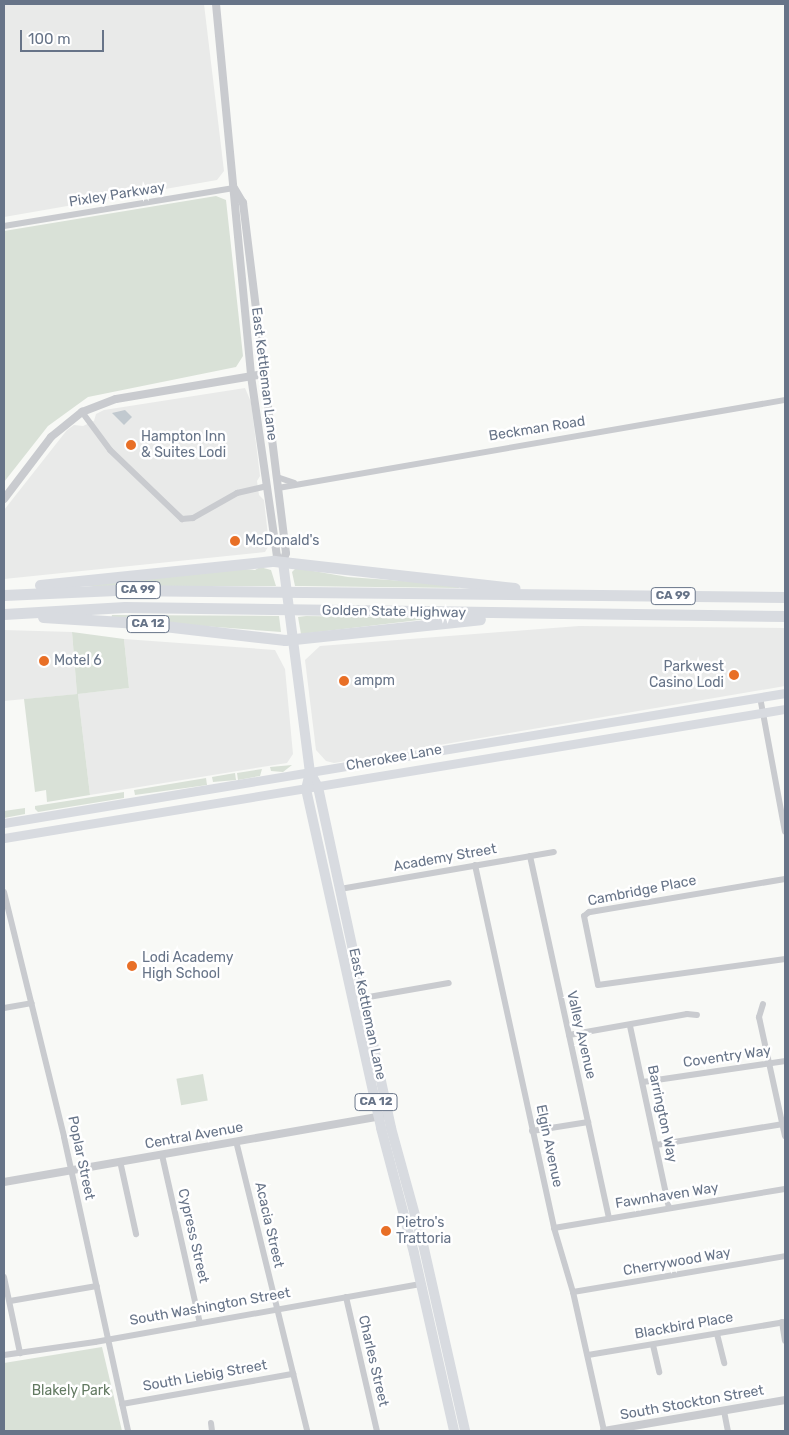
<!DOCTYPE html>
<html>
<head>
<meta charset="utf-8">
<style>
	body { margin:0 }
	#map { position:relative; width:789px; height:1435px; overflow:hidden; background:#f8f9f6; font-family:Rubik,sans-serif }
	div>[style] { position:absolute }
	.built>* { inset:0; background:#e9eae9 }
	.green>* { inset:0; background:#d9e1d7; transform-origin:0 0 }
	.water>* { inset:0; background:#c1c9cf }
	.minor>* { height:6px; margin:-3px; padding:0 3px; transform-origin:3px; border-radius:3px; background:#c9cbcf }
	.tertiary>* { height:8px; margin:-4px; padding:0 4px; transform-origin:4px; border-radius:4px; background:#c9cbcf }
	.secondary>* { height:9px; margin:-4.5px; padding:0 4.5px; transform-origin:4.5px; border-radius:4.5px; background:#d8dbe0 }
	.primary>* { height:10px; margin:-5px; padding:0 5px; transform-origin:5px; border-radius:5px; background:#d8dbe0 }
	.motorway>* { height:11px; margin:-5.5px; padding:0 5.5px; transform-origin:5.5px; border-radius:5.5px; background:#d8dbe0 }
	.dots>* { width:14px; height:14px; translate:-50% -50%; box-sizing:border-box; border:2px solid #fff; border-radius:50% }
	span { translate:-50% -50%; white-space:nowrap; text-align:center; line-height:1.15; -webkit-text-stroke:5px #fff; paint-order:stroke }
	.shield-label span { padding:1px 4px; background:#fff; border:1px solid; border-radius:4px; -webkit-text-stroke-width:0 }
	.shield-label { font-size:12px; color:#677488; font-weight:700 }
	.street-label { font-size:14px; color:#677488 }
	.poi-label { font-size:14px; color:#677488 }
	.left { translate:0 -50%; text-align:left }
	.right { translate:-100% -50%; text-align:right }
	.park-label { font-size:14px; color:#637a62 }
	.frame { position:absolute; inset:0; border:5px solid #677488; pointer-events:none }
	.scale { position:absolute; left:20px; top:30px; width:84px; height:22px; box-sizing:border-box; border:2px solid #677488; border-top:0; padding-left:6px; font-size:15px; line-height:18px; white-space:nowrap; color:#677488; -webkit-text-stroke:4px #fff; paint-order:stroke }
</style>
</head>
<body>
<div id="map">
	<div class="built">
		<i style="clip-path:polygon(4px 4px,204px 4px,224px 171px,217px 180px,4px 217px)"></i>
		<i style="clip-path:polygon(245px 388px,251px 402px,260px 476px,257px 481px,259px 495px,264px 500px,269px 545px,265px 552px,4px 579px,4px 510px,67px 430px,74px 425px,83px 426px,94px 421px,96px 414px,104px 410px)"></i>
		<i style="clip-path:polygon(579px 626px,785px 628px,785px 686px,334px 763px,326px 761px,316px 750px,305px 660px,320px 646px)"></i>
		<i style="clip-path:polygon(4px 630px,72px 632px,77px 694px,129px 688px,124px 639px,275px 650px,285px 669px,293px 754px,287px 763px,90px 795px,78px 694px,4px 701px)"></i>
	</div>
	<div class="green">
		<i style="clip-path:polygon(216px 196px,226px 200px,243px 356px,236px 367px,88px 397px,48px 426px,4px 482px,4px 231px)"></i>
		<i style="clip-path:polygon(260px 567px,271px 570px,276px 586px,74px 586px,236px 568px,255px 570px)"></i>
		<i style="clip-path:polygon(296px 568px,348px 577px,459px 585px,459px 588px,295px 586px,292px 572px)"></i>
		<i style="clip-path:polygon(112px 615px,279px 616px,281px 632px,111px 619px)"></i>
		<i style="clip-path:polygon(298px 617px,306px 616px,436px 618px,301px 634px)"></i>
		<i style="clip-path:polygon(72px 632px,124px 639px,129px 688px,78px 694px,90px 795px,47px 802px,46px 790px,35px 792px,24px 699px,77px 694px)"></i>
		<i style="clip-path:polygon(292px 765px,283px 772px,271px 771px,270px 767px)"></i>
		<i style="clip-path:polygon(262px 769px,260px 776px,238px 780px,237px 773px)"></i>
		<i style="clip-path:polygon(235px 773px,236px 780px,213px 782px,212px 777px)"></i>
		<i style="clip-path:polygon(206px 778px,207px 785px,135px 795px,134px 790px)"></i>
		<i style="clip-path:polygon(124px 792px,124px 798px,38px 812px,35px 809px,35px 806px)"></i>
		<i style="clip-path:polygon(25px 808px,25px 814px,4px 818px,4px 811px)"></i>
		<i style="left:203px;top:1074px;width:27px;height:27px;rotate:80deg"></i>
		<i style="clip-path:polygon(102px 1347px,122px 1431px,4px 1431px,4px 1363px)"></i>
	</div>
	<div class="water">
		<i style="clip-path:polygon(125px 410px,132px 417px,124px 425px,112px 413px)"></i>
	</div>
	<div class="minor">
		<i style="left:4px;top:226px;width:233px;rotate:-9.4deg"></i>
		<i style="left:82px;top:412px;width:47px;rotate:53.6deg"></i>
		<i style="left:110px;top:450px;width:100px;rotate:43.8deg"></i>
		<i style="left:182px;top:519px;width:11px;rotate:-5deg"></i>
		<i style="left:193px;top:518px;width:51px;rotate:-29.6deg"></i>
		<i style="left:237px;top:493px;width:31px;rotate:-13deg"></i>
		<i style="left:277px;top:477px;width:18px;rotate:19deg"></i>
		<i style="left:278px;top:488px;width:515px;rotate:-9.85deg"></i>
		<i style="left:760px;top:697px;width:137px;rotate:79.5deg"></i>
		<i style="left:530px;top:856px;width:371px;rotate:77.7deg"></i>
		<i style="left:475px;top:865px;width:371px;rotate:77.7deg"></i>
		<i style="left:554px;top:1228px;width:67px;rotate:73.5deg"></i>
		<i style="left:573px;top:1292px;width:142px;rotate:77.4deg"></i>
		<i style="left:785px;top:879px;width:199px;rotate:170.4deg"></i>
		<i style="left:589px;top:912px;width:6px;rotate:141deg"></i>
		<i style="left:584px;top:916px;width:70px;rotate:78.5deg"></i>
		<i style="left:598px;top:985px;width:189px;rotate:-7.9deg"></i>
		<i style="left:340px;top:889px;width:217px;rotate:-9.8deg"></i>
		<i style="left:4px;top:892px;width:252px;rotate:76.2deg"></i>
		<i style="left:64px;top:1137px;width:301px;rotate:77.7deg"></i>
		<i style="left:363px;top:998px;width:87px;rotate:-9.9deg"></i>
		<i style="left:763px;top:1004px;width:14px;rotate:107deg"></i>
		<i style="left:759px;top:1017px;width:122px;rotate:77.7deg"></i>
		<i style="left:4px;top:1008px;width:28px;rotate:-10deg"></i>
		<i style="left:630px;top:1026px;width:186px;rotate:77.9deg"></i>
		<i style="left:569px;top:1035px;width:120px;rotate:-10.1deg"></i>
		<i style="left:687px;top:1014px;width:10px;rotate:6deg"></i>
		<i style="left:643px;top:1082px;width:144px;rotate:-8.4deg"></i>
		<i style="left:532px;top:1131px;width:57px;rotate:-9.1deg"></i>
		<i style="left:236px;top:1141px;width:299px;rotate:76.2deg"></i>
		<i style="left:656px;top:1145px;width:129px;rotate:-9.4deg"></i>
		<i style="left:162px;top:1155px;width:172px;rotate:77.3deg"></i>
		<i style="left:120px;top:1161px;width:75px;rotate:77.6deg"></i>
		<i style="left:554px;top:1228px;width:234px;rotate:-9.6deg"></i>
		<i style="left:4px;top:1277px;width:78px;rotate:78.1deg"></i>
		<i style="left:573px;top:1292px;width:215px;rotate:-9.6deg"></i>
		<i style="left:346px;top:1297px;width:138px;rotate:77deg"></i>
		<i style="left:10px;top:1301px;width:88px;rotate:-9.8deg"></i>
		<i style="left:782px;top:1322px;width:19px;rotate:81deg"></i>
		<i style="left:717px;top:1334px;width:30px;rotate:76deg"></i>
		<i style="left:653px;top:1345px;width:28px;rotate:77deg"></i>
		<i style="left:4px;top:1355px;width:92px;rotate:-8.1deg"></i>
		<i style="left:95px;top:1342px;width:332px;rotate:-10.1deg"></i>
		<i style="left:588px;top:1355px;width:200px;rotate:-9.5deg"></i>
		<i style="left:122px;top:1404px;width:174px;rotate:-10deg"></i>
		<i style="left:724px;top:1411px;width:20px;rotate:79deg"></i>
		<i style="left:211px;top:1423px;width:8px;rotate:83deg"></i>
	</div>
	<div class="tertiary">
		<i style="left:216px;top:4px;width:374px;rotate:84.6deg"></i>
		<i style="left:251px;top:376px;width:182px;rotate:81.8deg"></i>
		<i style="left:277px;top:556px;width:8px;rotate:45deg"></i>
		<i style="left:283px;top:562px;width:9px;rotate:-72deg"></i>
		<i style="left:286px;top:553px;width:353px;rotate:-97deg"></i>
		<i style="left:243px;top:203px;width:17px;rotate:-121deg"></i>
		<i style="left:4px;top:499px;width:78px;rotate:-52.8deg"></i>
		<i style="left:51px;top:437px;width:40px;rotate:-39deg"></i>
		<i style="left:82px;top:412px;width:36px;rotate:-21deg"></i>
		<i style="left:116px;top:399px;width:150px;rotate:-9.6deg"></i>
		<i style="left:4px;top:1182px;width:386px;rotate:-9.9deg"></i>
		<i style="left:604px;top:1431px;width:184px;rotate:-9.7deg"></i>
	</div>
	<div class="secondary">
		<i style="left:4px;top:823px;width:792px;rotate:-9.45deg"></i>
		<i style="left:4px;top:838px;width:792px;rotate:-9.38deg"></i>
	</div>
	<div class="primary">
		<i style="left:283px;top:562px;width:212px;rotate:82.7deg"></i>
		<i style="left:310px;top:772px;width:17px;rotate:62deg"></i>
		<i style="left:318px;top:787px;width:349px;rotate:77.9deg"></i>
		<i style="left:391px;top:1128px;width:120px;rotate:74.6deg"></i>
		<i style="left:423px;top:1244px;width:192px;rotate:77.3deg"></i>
		<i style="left:310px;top:772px;width:17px;rotate:103deg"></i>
		<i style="left:306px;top:789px;width:347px;rotate:77.5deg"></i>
		<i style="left:381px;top:1128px;width:129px;rotate:75.2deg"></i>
		<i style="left:414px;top:1253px;width:182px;rotate:77.3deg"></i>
	</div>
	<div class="motorway">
		<i style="left:40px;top:585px;width:235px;rotate:-5.9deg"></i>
		<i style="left:274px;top:561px;width:242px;rotate:6.4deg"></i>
		<i style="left:4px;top:595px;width:112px;rotate:-2.6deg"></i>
		<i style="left:116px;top:590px;width:669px;rotate:0.6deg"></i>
		<i style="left:4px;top:614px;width:121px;rotate:-3.3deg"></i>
		<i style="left:125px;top:607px;width:660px;rotate:0.78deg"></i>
		<i style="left:43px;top:617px;width:95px;rotate:3.6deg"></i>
		<i style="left:138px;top:623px;width:148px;rotate:6.6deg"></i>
		<i style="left:285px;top:640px;width:196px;rotate:-6.1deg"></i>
	</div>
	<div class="dots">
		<i style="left:131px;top:445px;background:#e86f26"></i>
		<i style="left:235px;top:541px;background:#e86f26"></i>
		<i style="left:44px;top:661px;background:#e86f26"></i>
		<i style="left:734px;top:675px;background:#e86f26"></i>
		<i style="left:344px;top:681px;background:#e86f26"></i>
		<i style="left:132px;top:966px;background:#e86f26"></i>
		<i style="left:386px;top:1231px;background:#e86f26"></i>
	</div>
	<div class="shield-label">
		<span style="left:138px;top:590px">CA 99</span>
		<span style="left:673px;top:596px">CA 99</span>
		<span style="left:148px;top:624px">CA 12</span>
		<span style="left:376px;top:1102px">CA 12</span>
	</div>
	<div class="street-label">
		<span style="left:117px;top:195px;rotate:-9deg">Pixley Parkway</span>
		<span style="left:264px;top:374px;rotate:83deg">East Kettleman Lane</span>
		<span style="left:537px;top:429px;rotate:-9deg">Beckman Road</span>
		<span style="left:394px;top:612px;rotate:1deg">Golden State Highway</span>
		<span style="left:394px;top:758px;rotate:-10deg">Cherokee Lane</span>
		<span style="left:445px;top:858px;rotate:-10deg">Academy Street</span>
		<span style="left:642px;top:891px;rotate:-11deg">Cambridge Place</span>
		<span style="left:367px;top:1014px;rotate:78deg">East Kettleman Lane</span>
		<span style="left:581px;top:1035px;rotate:77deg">Valley Avenue</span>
		<span style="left:727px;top:1057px;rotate:-8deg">Coventry Way</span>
		<span style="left:662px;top:1114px;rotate:78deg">Barrington Way</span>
		<span style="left:194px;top:1136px;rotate:-10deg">Central Avenue</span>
		<span style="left:549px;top:1146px;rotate:78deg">Elgin Avenue</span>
		<span style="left:81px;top:1158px;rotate:78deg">Poplar Street</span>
		<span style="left:667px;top:1196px;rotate:-9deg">Fawnhaven Way</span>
		<span style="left:269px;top:1225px;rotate:77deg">Acacia Street</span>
		<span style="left:193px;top:1236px;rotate:77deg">Cypress Street</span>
		<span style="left:677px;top:1262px;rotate:-10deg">Cherrywood Way</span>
		<span style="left:210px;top:1307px;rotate:-10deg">South Washington Street</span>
		<span style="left:684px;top:1326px;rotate:-10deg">Blackbird Place</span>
		<span style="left:373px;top:1361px;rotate:77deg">Charles Street</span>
		<span style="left:205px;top:1376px;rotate:-10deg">South Liebig Street</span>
		<span style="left:692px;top:1403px;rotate:-10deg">South Stockton Street</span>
	</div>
	<div class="poi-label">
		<span class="left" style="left:141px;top:445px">Hampton Inn<br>&amp; Suites Lodi</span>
		<span class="left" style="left:245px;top:541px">McDonald's</span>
		<span class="left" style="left:54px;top:661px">Motel 6</span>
		<span class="right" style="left:724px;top:675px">Parkwest<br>Casino Lodi</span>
		<span class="left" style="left:354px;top:681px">ampm</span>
		<span class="left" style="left:142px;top:966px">Lodi Academy<br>High School</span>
		<span class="left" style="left:396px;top:1231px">Pietro's<br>Trattoria</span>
	</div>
	<div class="park-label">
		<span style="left:71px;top:1391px">Blakely Park</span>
	</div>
	<div class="frame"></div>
	<div class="scale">100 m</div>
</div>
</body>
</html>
